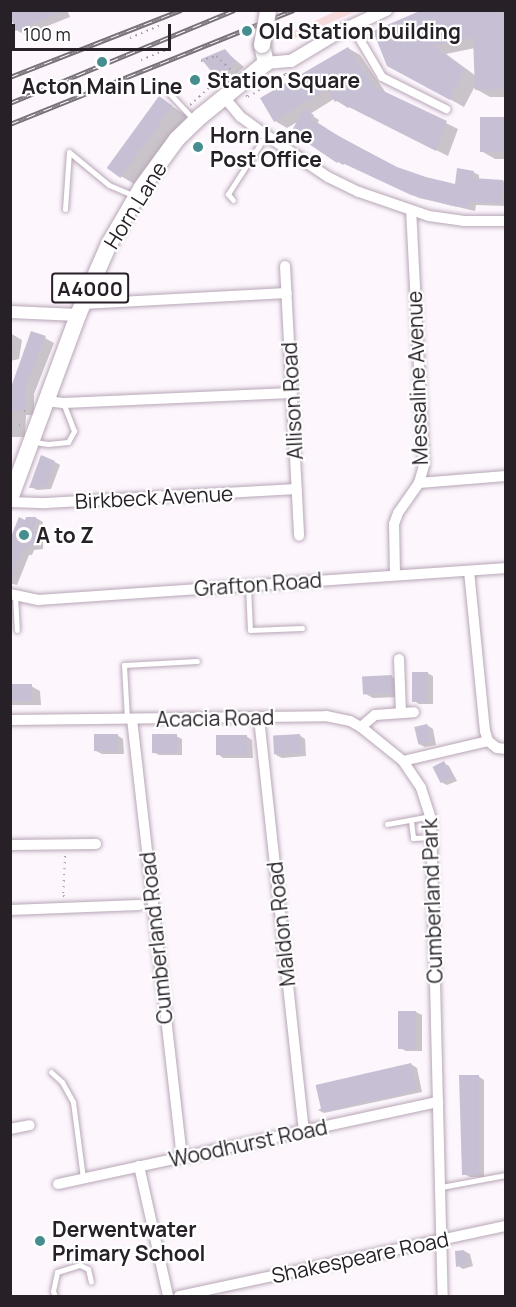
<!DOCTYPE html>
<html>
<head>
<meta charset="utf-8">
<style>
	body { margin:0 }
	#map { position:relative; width:516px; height:1307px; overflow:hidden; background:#fdf6fd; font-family:Manrope,sans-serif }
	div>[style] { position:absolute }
	.green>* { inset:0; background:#f6dbda }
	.shadow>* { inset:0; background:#0003 }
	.building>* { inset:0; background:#c7c0d4; transform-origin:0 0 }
	.path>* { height:2px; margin-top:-1px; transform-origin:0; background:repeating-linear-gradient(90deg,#a8a1a8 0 1.5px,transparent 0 6px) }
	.roads { filter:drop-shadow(0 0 2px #b7a6b6) drop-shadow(0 0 2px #b7a6b6) }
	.service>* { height:5px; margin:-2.5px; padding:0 2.5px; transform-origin:2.5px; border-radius:2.5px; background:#fff }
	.pedestrian>* { height:8px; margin:-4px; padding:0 4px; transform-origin:4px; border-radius:4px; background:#fff }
	.minor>* { height:10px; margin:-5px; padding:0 5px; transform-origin:5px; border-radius:5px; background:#fff }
	.tertiary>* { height:12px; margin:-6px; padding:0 6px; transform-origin:6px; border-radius:6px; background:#fff }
	.primary>* { height:16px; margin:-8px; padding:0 8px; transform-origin:8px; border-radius:8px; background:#fff }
	.rail>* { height:5px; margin-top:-2.5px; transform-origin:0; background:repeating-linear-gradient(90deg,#fff 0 9px,#787278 0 18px); box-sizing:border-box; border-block:2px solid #787278 }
	.bridges { filter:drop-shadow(0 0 2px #b7a6b6) drop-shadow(0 0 2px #b7a6b6) }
	.primary-bridge>* { height:16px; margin:-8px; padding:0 8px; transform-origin:8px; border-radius:8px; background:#fff }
	.dots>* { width:16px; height:16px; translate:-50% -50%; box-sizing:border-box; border:3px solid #fff; border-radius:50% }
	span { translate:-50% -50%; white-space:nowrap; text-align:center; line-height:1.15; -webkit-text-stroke:4.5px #fff; paint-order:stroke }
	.shield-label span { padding:2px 4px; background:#fff; border:2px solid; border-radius:4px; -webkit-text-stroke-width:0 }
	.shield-label { font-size:20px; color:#272127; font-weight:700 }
	.poi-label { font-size:21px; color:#272127; font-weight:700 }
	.left { translate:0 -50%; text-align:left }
	.street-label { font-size:21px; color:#272127 }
	.frame { position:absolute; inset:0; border:12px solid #272127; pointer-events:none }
	.scale { position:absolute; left:12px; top:24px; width:159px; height:27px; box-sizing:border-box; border:3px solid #272127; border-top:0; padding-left:8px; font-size:18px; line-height:21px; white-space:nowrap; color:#272127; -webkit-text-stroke:4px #fff; paint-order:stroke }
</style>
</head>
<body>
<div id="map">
	<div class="green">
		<i style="clip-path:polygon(338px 10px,357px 11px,293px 39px,290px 33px)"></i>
	</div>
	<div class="shadow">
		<i style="clip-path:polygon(19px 10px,67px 10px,70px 17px,25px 35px,16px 30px,10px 16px)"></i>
		<i style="clip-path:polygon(evenodd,433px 10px,506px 10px,506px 97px,490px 97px,474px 88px,464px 107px,388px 65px,433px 10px,475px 48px,476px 76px,446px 54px,475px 48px)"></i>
		<i style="clip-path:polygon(348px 48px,360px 55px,386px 93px,458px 129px,448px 156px,350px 107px,348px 108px,334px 99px,310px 114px,319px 120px,317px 124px,397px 168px,425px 179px,457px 185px,473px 172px,479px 175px,479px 180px,503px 181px,506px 182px,506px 206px,476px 205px,475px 211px,419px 198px,345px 163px,343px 165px,338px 162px,293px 131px,299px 121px,287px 128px,275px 121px)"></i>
		<i style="clip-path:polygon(225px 51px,244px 67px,227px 82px,218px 77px)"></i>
		<i style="clip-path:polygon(159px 98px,189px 117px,136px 185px,119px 175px)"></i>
		<i style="clip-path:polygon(506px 119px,506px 159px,495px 159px,483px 152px)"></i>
		<i style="clip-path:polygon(10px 333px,22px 340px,19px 359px,10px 361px)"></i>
		<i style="clip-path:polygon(45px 338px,54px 343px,34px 394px,34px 415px,26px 415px,25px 437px,10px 437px,10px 395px)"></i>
		<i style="clip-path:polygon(55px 462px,60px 465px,51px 489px,37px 490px,31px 487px)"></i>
		<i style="clip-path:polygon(36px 518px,43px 522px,40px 536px,43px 538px,43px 549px,34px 550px,32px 555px,29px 555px,17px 585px,10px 583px,10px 544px)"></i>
		<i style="clip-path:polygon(427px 673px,433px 676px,433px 704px,419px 704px,414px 701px)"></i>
		<i style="clip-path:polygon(392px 677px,401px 682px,401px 697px,373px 698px,364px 693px)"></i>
		<i style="clip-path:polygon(10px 686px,31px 686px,40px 691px,41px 705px,10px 705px)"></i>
		<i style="clip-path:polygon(427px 725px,433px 729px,436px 745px,425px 747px,419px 744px)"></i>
		<i style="clip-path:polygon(117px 735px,123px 739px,124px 754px,102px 754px,96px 751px)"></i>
		<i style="clip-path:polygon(299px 735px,305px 739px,306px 756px,282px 758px,276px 755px)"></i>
		<i style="clip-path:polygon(176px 736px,182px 739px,182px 755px,159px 755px,153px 752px)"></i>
		<i style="clip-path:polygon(246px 736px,252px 740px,253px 758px,223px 758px,218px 754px)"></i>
		<i style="clip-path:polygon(444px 763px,449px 766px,457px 781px,447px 785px,441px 782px)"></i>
		<i style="clip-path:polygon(416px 1012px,422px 1015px,422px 1051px,406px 1051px,400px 1048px)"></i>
		<i style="clip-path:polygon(411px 1064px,417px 1068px,422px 1092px,324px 1113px,318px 1110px)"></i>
		<i style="clip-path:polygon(478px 1076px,484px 1080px,484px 1177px,470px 1177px,464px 1174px)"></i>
		<i style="clip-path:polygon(464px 1251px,470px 1254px,473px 1266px,463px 1269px,458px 1266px)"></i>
	</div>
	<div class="building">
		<i style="clip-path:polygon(15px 10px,64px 10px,64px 11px,15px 31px,10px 12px)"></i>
		<i style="clip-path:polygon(422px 10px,503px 10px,506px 89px,475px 90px,473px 38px,434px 46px,465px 69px,450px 100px,387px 66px,373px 31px)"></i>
		<i style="clip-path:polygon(348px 47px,375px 87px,447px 121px,436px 151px,337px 101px,335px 102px,327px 89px,274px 122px,260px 98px)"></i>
		<i style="clip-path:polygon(225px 49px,236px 62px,217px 78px,201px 59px)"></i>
		<i style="left:159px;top:96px;width:17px;height:89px;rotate:36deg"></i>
		<i style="clip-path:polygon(304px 109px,314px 115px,312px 119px,340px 137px,397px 167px,426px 177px,455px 184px,457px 168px,474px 171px,473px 178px,503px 180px,502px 204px,470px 202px,469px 208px,453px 206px,411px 195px,338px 161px,337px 163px,291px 132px)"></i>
		<i style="left:506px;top:117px;width:35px;height:26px;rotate:90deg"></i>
		<i style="clip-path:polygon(31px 331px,46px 336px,25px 389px,25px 411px,10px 410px,10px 390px)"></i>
		<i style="clip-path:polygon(41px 455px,55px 461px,46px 487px,29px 488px)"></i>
		<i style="clip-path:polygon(19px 517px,25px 520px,26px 517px,36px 517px,33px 531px,36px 532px,36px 545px,26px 546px,25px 551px,22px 551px,11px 578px,10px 539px)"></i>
		<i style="left:412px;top:672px;width:16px;height:30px"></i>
		<i style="left:392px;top:675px;width:18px;height:30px;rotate:87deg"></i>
		<i style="left:10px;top:684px;width:22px;height:17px"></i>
		<i style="left:427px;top:724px;width:18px;height:13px;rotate:77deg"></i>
		<i style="left:118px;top:734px;width:17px;height:24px;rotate:90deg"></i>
		<i style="left:152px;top:734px;width:25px;height:19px"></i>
		<i style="left:300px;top:734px;width:19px;height:27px;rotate:87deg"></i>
		<i style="left:216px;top:735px;width:31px;height:20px"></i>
		<i style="left:444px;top:761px;width:18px;height:13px;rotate:63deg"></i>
		<i style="left:398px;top:1011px;width:18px;height:38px"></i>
		<i style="left:411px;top:1063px;width:28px;height:98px;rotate:77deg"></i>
		<i style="clip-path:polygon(459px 1075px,479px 1075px,479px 1175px,462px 1175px)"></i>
		<i style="clip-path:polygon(464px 1250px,468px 1263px,456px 1267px,455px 1251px)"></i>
	</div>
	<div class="path">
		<i style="left:130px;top:38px;width:34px;rotate:-23deg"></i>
		<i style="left:141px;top:60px;width:32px;rotate:-22deg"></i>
		<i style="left:201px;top:61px;width:16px;rotate:-18deg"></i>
		<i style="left:216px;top:56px;width:21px;rotate:43deg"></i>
		<i style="left:246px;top:95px;width:3px;rotate:45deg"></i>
		<i style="left:248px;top:97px;width:44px;rotate:-31.2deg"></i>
		<i style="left:286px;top:74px;width:3px;rotate:-90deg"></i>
		<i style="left:190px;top:105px;width:54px;rotate:-42deg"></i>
		<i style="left:24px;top:411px;width:2px"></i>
		<i style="left:19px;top:425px;width:2px"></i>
		<i style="left:65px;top:856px;width:40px;rotate:92.9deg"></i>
		<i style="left:63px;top:896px;width:6px;rotate:9deg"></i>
	</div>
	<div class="roads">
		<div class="service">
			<i style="left:169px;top:93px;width:37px;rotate:47deg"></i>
			<i style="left:233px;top:200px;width:8px;rotate:-130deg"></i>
			<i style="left:228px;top:194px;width:70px;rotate:-57.2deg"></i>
			<i style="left:65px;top:209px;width:57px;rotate:-86deg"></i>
			<i style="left:69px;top:152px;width:52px;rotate:39.5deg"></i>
			<i style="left:109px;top:185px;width:28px;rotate:23deg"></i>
			<i style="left:35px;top:442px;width:13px;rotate:9deg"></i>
			<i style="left:48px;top:444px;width:20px;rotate:-6deg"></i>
			<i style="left:68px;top:442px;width:13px;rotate:-61deg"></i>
			<i style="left:74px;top:431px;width:30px;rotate:-111deg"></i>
			<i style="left:248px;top:585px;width:45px;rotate:87.5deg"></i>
			<i style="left:250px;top:630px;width:52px;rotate:-2.2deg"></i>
			<i style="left:15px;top:595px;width:35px;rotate:87deg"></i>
			<i style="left:127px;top:719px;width:54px;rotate:-93.2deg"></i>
			<i style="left:124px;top:665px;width:73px;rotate:-3.1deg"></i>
			<i style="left:411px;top:821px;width:17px;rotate:83deg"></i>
			<i style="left:413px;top:838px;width:20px;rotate:-3deg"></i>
			<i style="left:387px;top:824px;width:45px;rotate:-10.3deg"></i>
			<i style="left:51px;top:1072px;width:15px;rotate:42deg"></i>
			<i style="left:62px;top:1082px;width:23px;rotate:61deg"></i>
			<i style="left:73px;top:1102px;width:77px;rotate:82.5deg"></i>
			<i style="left:441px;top:1187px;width:66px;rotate:-10.5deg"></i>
			<i style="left:55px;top:1296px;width:5px;rotate:-112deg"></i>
			<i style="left:53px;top:1291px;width:19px;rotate:-78deg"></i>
			<i style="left:57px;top:1272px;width:24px;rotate:-17deg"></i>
			<i style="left:80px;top:1265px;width:9px;rotate:27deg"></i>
			<i style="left:88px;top:1269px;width:13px;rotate:77deg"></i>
		</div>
		<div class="pedestrian">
			<i style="left:352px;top:26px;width:59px;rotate:59.5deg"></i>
			<i style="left:382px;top:77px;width:72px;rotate:26.6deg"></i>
		</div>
		<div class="minor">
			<i style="left:224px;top:97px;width:26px;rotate:50deg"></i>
			<i style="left:241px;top:117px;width:31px;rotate:36deg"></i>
			<i style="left:266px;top:135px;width:75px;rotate:34.1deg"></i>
			<i style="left:328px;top:177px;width:34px;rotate:26deg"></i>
			<i style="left:359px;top:192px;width:74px;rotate:18.9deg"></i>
			<i style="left:429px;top:216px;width:34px;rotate:8deg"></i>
			<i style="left:463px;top:221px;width:43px"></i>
			<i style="left:285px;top:266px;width:270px;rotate:87deg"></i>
			<i style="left:82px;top:304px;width:205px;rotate:-3.1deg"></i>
			<i style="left:46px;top:401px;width:17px;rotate:7deg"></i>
			<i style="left:63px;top:403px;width:229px;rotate:-2.5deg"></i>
			<i style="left:419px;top:483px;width:87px;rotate:-4.6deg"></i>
			<i style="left:10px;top:502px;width:36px;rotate:2deg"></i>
			<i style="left:46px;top:503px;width:251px;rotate:-3.2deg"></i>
			<i style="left:469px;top:571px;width:161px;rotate:84.3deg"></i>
			<i style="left:485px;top:731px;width:10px;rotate:73deg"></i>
			<i style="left:488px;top:741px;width:11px;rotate:38deg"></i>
			<i style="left:497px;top:748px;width:9px;rotate:6deg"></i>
			<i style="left:395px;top:574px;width:50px;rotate:-91.1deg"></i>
			<i style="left:394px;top:524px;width:12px;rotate:-70deg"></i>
			<i style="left:398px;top:513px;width:37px;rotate:-55deg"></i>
			<i style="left:419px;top:483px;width:19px;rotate:-74deg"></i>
			<i style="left:424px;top:465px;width:253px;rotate:-92.9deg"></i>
			<i style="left:10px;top:594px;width:30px;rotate:12deg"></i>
			<i style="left:39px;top:600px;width:468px;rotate:-3.9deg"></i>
			<i style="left:399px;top:659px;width:54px;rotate:87.9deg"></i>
			<i style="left:259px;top:718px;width:415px;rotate:83.8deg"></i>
			<i style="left:132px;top:719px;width:441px;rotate:83.5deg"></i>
			<i style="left:10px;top:720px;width:316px;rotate:-0.7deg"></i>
			<i style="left:326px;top:716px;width:25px;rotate:12deg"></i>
			<i style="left:350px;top:721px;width:13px;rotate:29deg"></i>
			<i style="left:361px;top:727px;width:18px;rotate:-41deg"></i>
			<i style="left:375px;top:715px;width:39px;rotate:-4deg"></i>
			<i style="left:361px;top:727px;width:54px;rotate:39deg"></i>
			<i style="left:403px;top:761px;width:32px;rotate:56deg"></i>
			<i style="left:421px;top:788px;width:33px;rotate:72deg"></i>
			<i style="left:431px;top:819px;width:477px;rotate:88.6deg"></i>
			<i style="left:403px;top:761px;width:87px;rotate:-13.2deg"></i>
			<i style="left:10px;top:845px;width:86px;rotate:-0.7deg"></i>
			<i style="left:10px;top:910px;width:129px;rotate:-2.2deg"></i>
			<i style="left:10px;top:1129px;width:20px;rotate:-11deg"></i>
			<i style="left:139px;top:1166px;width:133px;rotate:77.4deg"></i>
			<i style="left:58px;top:1184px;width:389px;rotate:-12.2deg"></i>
			<i style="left:179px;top:1296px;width:334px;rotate:-12.1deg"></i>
		</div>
		<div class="tertiary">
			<i style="left:266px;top:63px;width:25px;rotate:-5deg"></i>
			<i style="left:291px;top:61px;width:58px;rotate:-31deg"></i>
			<i style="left:341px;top:31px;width:50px;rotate:-25deg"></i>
			<i style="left:10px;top:312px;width:68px;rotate:2.5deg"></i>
		</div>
		<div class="primary">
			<i style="left:10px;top:499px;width:196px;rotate:-69.7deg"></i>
			<i style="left:78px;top:315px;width:77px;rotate:-66.4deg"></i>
			<i style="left:109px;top:244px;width:66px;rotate:-59.9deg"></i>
			<i style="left:142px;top:187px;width:59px;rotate:-53.9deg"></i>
			<i style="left:177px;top:139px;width:33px;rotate:-44deg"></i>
			<i style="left:201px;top:116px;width:84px;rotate:-39.2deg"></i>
			<i style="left:266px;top:63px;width:18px;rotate:-103deg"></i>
		</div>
	</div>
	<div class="rail">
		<i style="left:10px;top:77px;width:184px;rotate:-21.4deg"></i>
		<i style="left:10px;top:103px;width:243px;rotate:-22.5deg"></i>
		<i style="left:10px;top:124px;width:306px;rotate:-21.9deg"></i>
	</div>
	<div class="bridges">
		<div class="primary-bridge">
			<i style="left:262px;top:45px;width:36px;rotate:-80deg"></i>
		</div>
	</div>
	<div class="dots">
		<i style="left:247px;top:31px;background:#458d8f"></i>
		<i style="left:102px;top:62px;background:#458d8f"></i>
		<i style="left:195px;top:80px;background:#458d8f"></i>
		<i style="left:198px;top:147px;background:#458d8f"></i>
		<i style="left:24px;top:535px;background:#458d8f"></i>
		<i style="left:40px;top:1241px;background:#458d8f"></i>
	</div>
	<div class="shield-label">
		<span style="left:90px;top:288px">A4000</span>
	</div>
	<div class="poi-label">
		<span class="left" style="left:259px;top:31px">Old Station building</span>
		<span class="left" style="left:207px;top:80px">Station Square</span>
		<span style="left:102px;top:86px">Acton Main Line</span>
		<span class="left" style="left:210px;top:147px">Horn Lane<br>Post Office</span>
		<span class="left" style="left:36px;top:535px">A to Z</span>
		<span class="left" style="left:52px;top:1241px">Derwentwater<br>Primary School</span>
	</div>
	<div class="street-label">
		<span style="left:135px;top:205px;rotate:-58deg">Horn Lane</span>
		<span style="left:417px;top:378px;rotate:-92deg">Messaline Avenue</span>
		<span style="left:292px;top:401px;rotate:-93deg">Allison Road</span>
		<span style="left:154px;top:497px;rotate:-3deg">Birkbeck Avenue</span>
		<span style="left:258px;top:584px;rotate:-4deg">Grafton Road</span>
		<span style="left:215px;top:718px;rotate:-1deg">Acacia Road</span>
		<span style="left:432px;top:901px;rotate:-92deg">Cumberland Park</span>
		<span style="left:281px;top:924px;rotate:-96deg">Maldon Road</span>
		<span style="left:156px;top:938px;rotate:-96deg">Cumberland Road</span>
		<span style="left:248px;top:1143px;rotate:-12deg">Woodhurst Road</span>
		<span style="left:360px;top:1257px;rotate:-12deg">Shakespeare Road</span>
	</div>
	<div class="frame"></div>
	<div class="scale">100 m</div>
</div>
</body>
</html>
